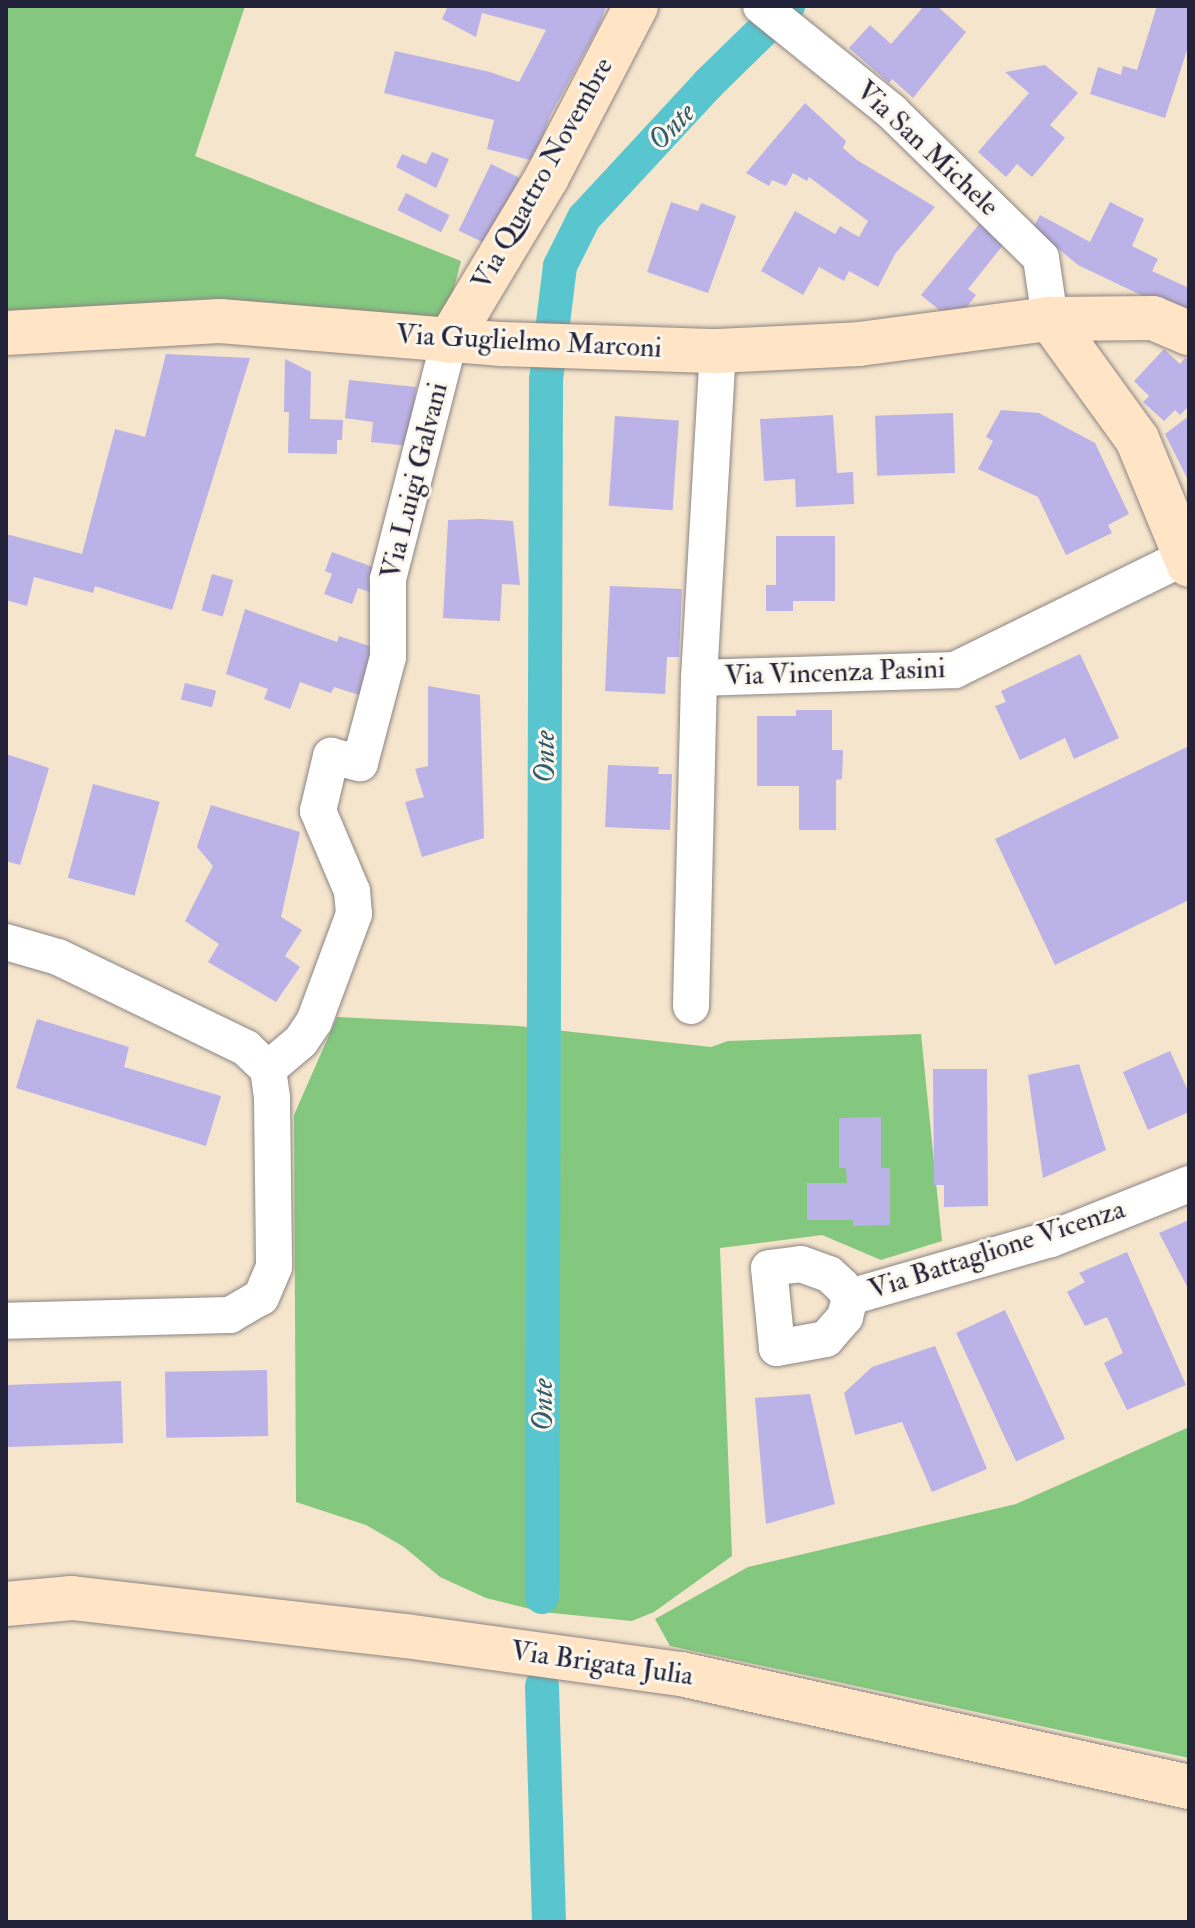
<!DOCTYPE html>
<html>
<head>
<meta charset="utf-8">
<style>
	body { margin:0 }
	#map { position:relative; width:1195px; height:1928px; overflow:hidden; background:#f5e5cc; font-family:"IM FELL Double Pica",serif }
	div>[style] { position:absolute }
	.green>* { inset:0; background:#84c77f }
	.canal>* { height:34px; margin:-17px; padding:0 17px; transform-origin:17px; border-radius:17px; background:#59c6cf }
	.building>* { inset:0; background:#bbb2e7; transform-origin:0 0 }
	.roads { filter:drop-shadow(0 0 2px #8c8484) drop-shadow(0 0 2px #8c8484) }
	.street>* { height:36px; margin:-18px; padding:0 18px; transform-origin:18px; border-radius:18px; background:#fff }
	.secondary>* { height:44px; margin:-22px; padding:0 22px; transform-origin:22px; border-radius:22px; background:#ffe4c6 }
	span { translate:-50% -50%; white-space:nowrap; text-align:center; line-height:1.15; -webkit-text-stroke:6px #fbf7ec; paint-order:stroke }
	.street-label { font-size:28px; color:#22223b }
	.water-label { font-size:30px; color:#355b6f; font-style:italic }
	.frame { position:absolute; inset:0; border:8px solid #22223b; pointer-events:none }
</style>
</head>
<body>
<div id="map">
	<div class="green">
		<i style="clip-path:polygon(6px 6px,245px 6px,195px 156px,461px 261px,446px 319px,6px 313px)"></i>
		<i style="clip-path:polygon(337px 1017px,518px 1026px,711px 1047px,728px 1041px,921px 1034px,942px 1241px,881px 1260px,822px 1235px,720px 1248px,732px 1556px,654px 1612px,632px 1621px,542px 1612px,486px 1598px,440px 1577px,404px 1547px,366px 1525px,296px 1502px,294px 1115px)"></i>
		<i style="clip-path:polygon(1189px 1427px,1189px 1758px,670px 1646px,655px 1619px,748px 1567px,1016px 1504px)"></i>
	</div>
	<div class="canal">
		<i style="left:542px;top:1597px;width:1217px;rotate:-89.81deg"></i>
		<i style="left:546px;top:380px;width:115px;rotate:-83deg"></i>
		<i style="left:560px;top:266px;width:54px;rotate:-63.4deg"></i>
		<i style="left:584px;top:218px;width:183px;rotate:-47.2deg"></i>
		<i style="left:708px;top:84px;width:112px;rotate:-44.3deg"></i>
		<i style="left:542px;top:1686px;width:236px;rotate:88.3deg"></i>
	</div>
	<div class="building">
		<i style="clip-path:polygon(448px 6px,606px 6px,600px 24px,550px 116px,534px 161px,487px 149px,494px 120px,384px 93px,395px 51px,490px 72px,519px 82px,546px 30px,482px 13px,476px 37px,442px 19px)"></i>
		<i style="clip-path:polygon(924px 6px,937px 6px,966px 32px,913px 98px,892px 79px,889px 83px,849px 48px,870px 25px,891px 44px)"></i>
		<i style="clip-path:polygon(1157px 6px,1189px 6px,1189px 44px,1165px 118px,1090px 94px,1098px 67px,1121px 75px,1123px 66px,1137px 70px)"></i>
		<i style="clip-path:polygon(1045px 65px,1078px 93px,1050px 125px,1065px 138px,1032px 177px,1017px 164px,1006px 177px,978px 152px,1029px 93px,1005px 72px)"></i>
		<i style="clip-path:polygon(805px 103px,846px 141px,843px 148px,857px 160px,935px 207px,895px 254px,878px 287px,849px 271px,844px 281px,819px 267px,803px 295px,761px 271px,795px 211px,835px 234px,840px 226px,859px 237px,868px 221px,809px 177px,807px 181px,793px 173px,786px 186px,772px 180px,769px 186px,746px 173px)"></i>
		<i style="clip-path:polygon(432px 152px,449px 159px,436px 188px,396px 167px,402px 154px,426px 164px)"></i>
		<i style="left:491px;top:164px;width:32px;height:74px;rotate:26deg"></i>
		<i style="left:406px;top:193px;width:49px;height:19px;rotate:27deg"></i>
		<i style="clip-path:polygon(671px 202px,698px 211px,701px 203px,736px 216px,708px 293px,647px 272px)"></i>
		<i style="clip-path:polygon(1110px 202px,1144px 219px,1132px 246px,1158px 259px,1152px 271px,1189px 288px,1189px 318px,1078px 265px,1033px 228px,1040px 215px,1090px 242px)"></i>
		<i style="clip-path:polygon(985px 217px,1007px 240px,968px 289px,976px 295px,955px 323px,921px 295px)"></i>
		<i style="clip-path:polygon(1164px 349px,1180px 364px,1185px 358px,1189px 361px,1189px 406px,1180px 415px,1175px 410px,1164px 421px,1143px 402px,1149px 396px,1134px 381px)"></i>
		<i style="clip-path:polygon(166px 354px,250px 358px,172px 610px,95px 586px,93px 593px,34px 577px,27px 606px,6px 600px,6px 534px,82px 554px,115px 429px,145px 437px)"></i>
		<i style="clip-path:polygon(285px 359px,311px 372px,310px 419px,343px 420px,342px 440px,337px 440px,337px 454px,288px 453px,289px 412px,284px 412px)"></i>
		<i style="clip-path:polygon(349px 380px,416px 387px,409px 446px,371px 442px,373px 422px,345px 418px)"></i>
		<i style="clip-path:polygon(1001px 410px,1039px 413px,1095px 443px,1129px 514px,1108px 525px,1112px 533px,1066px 555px,1038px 497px,978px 469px,993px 441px,986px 437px)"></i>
		<i style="left:953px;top:413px;width:60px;height:78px;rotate:88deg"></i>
		<i style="clip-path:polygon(833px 415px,837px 473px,853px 472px,854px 504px,796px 507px,795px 479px,764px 481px,760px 419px)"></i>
		<i style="left:615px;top:416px;width:64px;height:90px;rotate:4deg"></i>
		<i style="clip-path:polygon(1189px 416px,1189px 482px,1165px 434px)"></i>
		<i style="clip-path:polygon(480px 519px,513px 521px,520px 585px,502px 584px,500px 621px,443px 618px,448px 520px)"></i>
		<i style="clip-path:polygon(776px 536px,835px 536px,835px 601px,793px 601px,793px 611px,766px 611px,766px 585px,776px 585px)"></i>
		<i style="clip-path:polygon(332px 552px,381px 570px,372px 593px,358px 588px,352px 604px,324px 594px,332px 574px,325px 571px)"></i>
		<i style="left:212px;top:574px;width:22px;height:38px;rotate:16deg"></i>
		<i style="clip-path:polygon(610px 586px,682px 589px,679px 657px,667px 657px,665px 694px,605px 691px)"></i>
		<i style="clip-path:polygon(245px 609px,337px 642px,339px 636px,375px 648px,359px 695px,334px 687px,331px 693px,300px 682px,290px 709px,264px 699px,268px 689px,226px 674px)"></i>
		<i style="clip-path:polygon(1080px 654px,1119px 738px,1074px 759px,1065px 738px,1020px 760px,995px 706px,1006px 702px,1001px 691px)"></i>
		<i style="left:185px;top:683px;width:32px;height:17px;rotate:14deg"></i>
		<i style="clip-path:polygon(428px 686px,480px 695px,484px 838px,422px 857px,405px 802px,424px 797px,415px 769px,428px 766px)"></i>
		<i style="clip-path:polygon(796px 710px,832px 710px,832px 750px,843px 750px,842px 779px,836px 780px,836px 830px,799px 830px,799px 786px,757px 786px,757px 716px,796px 716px)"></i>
		<i style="clip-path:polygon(1189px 746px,1189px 900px,1055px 965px,995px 839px)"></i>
		<i style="clip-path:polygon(6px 754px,49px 768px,20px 865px,6px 861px)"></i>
		<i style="clip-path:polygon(608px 765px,659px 767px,658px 774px,672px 774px,670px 830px,605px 827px)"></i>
		<i style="left:93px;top:784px;width:69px;height:97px;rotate:15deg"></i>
		<i style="clip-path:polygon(211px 805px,300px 832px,281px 917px,302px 930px,285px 956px,300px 967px,276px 1002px,208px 962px,219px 944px,185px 921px,213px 866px,197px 847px)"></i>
		<i style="clip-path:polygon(37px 1019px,129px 1047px,124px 1067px,221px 1096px,206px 1146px,16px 1088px)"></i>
		<i style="clip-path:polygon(1170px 1051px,1189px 1093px,1189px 1112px,1148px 1130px,1123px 1072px)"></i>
		<i style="clip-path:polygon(1079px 1064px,1106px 1150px,1043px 1178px,1028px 1075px)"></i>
		<i style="clip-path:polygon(933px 1069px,987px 1069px,988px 1206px,944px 1207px,944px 1185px,934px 1185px)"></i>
		<i style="clip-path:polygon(881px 1117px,881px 1168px,890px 1168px,890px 1225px,853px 1226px,853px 1220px,807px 1220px,807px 1183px,847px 1183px,846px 1168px,839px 1168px,839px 1118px)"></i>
		<i style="clip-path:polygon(1189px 1220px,1189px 1290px,1159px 1233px)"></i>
		<i style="clip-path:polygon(1127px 1252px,1186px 1385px,1127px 1410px,1104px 1363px,1123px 1353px,1107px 1317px,1085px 1326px,1067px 1292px,1085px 1282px,1079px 1273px)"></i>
		<i style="left:1005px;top:1310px;width:142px;height:54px;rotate:65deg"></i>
		<i style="clip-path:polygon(935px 1346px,987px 1469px,932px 1492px,902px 1422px,855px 1435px,844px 1393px,872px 1367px)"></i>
		<i style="left:267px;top:1370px;width:66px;height:102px;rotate:89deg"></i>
		<i style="left:121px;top:1381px;width:62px;height:115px;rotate:88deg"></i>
		<i style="clip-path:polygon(810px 1394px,835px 1504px,766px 1524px,755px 1398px)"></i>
	</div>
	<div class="roads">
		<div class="street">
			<i style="left:761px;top:6px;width:167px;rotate:38.9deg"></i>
			<i style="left:891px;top:111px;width:210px;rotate:44.4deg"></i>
			<i style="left:1041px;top:258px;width:62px;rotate:81.6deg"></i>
			<i style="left:699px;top:678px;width:256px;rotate:-1.8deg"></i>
			<i style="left:955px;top:670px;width:256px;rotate:-26.2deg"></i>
			<i style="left:6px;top:942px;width:54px;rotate:16.1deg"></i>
			<i style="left:58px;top:957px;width:209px;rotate:25.8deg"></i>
			<i style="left:246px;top:1048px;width:30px;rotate:44deg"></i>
			<i style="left:268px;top:1069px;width:29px;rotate:82deg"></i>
			<i style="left:272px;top:1098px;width:169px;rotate:89.3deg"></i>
			<i style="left:274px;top:1267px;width:33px;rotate:113deg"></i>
			<i style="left:261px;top:1297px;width:36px;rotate:150deg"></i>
			<i style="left:230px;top:1315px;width:224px;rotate:178.5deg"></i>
			<i style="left:691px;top:1006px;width:328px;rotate:-88.6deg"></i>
			<i style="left:699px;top:678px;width:328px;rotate:-86.7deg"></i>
			<i style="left:268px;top:1069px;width:43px;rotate:-40.3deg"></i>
			<i style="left:301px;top:1041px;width:23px;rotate:-56deg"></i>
			<i style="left:314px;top:1022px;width:115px;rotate:-69.7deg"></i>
			<i style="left:354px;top:914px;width:23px;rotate:-95deg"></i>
			<i style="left:352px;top:891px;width:87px;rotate:-113deg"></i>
			<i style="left:318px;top:811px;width:57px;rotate:-76.7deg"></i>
			<i style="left:331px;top:756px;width:30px;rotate:14deg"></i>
			<i style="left:360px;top:763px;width:110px;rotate:-75.2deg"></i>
			<i style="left:388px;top:657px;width:78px;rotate:-90deg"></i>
			<i style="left:388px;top:579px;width:246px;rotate:-75.6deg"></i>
			<i style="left:801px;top:1264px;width:30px;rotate:20deg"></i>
			<i style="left:829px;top:1274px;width:18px;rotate:43deg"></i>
			<i style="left:842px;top:1286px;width:14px;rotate:54deg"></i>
			<i style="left:850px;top:1297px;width:21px;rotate:104deg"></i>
			<i style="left:845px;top:1317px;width:29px;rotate:131deg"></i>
			<i style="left:826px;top:1339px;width:50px;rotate:169.6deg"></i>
			<i style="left:777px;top:1348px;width:80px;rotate:-95.7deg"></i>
			<i style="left:769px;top:1268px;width:32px;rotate:-7deg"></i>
			<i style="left:850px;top:1297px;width:209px;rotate:-16.1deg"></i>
			<i style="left:1051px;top:1239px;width:149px;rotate:-21.7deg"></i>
		</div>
		<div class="secondary">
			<i style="left:1050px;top:319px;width:148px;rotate:54.1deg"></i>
			<i style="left:1137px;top:439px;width:136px;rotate:67.6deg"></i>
			<i style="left:6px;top:333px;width:214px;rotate:-3.2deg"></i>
			<i style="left:220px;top:321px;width:283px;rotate:4.7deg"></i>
			<i style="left:502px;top:344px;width:216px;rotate:1.9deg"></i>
			<i style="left:718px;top:351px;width:141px;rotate:-2.8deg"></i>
			<i style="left:859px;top:344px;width:193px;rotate:-7.5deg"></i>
			<i style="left:1050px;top:319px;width:103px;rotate:-0.6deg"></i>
			<i style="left:1153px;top:318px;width:39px;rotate:23deg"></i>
			<i style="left:449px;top:341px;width:191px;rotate:-59.1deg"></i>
			<i style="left:547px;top:177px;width:193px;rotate:-62.5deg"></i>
			<i style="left:6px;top:1604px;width:66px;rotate:-5.2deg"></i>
			<i style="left:72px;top:1598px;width:336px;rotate:6.5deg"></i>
			<i style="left:406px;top:1636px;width:278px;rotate:7.9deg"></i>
			<i style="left:681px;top:1674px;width:520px;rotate:12.54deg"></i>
		</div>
	</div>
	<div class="street-label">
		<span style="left:927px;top:149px;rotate:43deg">Via San Michele</span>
		<span style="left:543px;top:174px;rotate:-61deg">Via Quattro Novembre</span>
		<span style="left:529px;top:342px;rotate:3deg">Via Guglielmo Marconi</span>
		<span style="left:415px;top:481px;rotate:-76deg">Via Luigi Galvani</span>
		<span style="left:835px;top:673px;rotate:-2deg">Via Vincenza Pasini</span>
		<span style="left:997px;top:1250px;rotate:-18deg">Via Battaglione Vicenza</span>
		<span style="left:602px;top:1664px;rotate:8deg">Via Brigata Julia</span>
	</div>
	<div class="water-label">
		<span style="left:672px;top:127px;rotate:-46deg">Onte</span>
		<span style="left:545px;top:757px;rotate:-90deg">Onte</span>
		<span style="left:543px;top:1405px;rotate:-90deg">Onte</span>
	</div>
	<div class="frame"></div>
</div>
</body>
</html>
